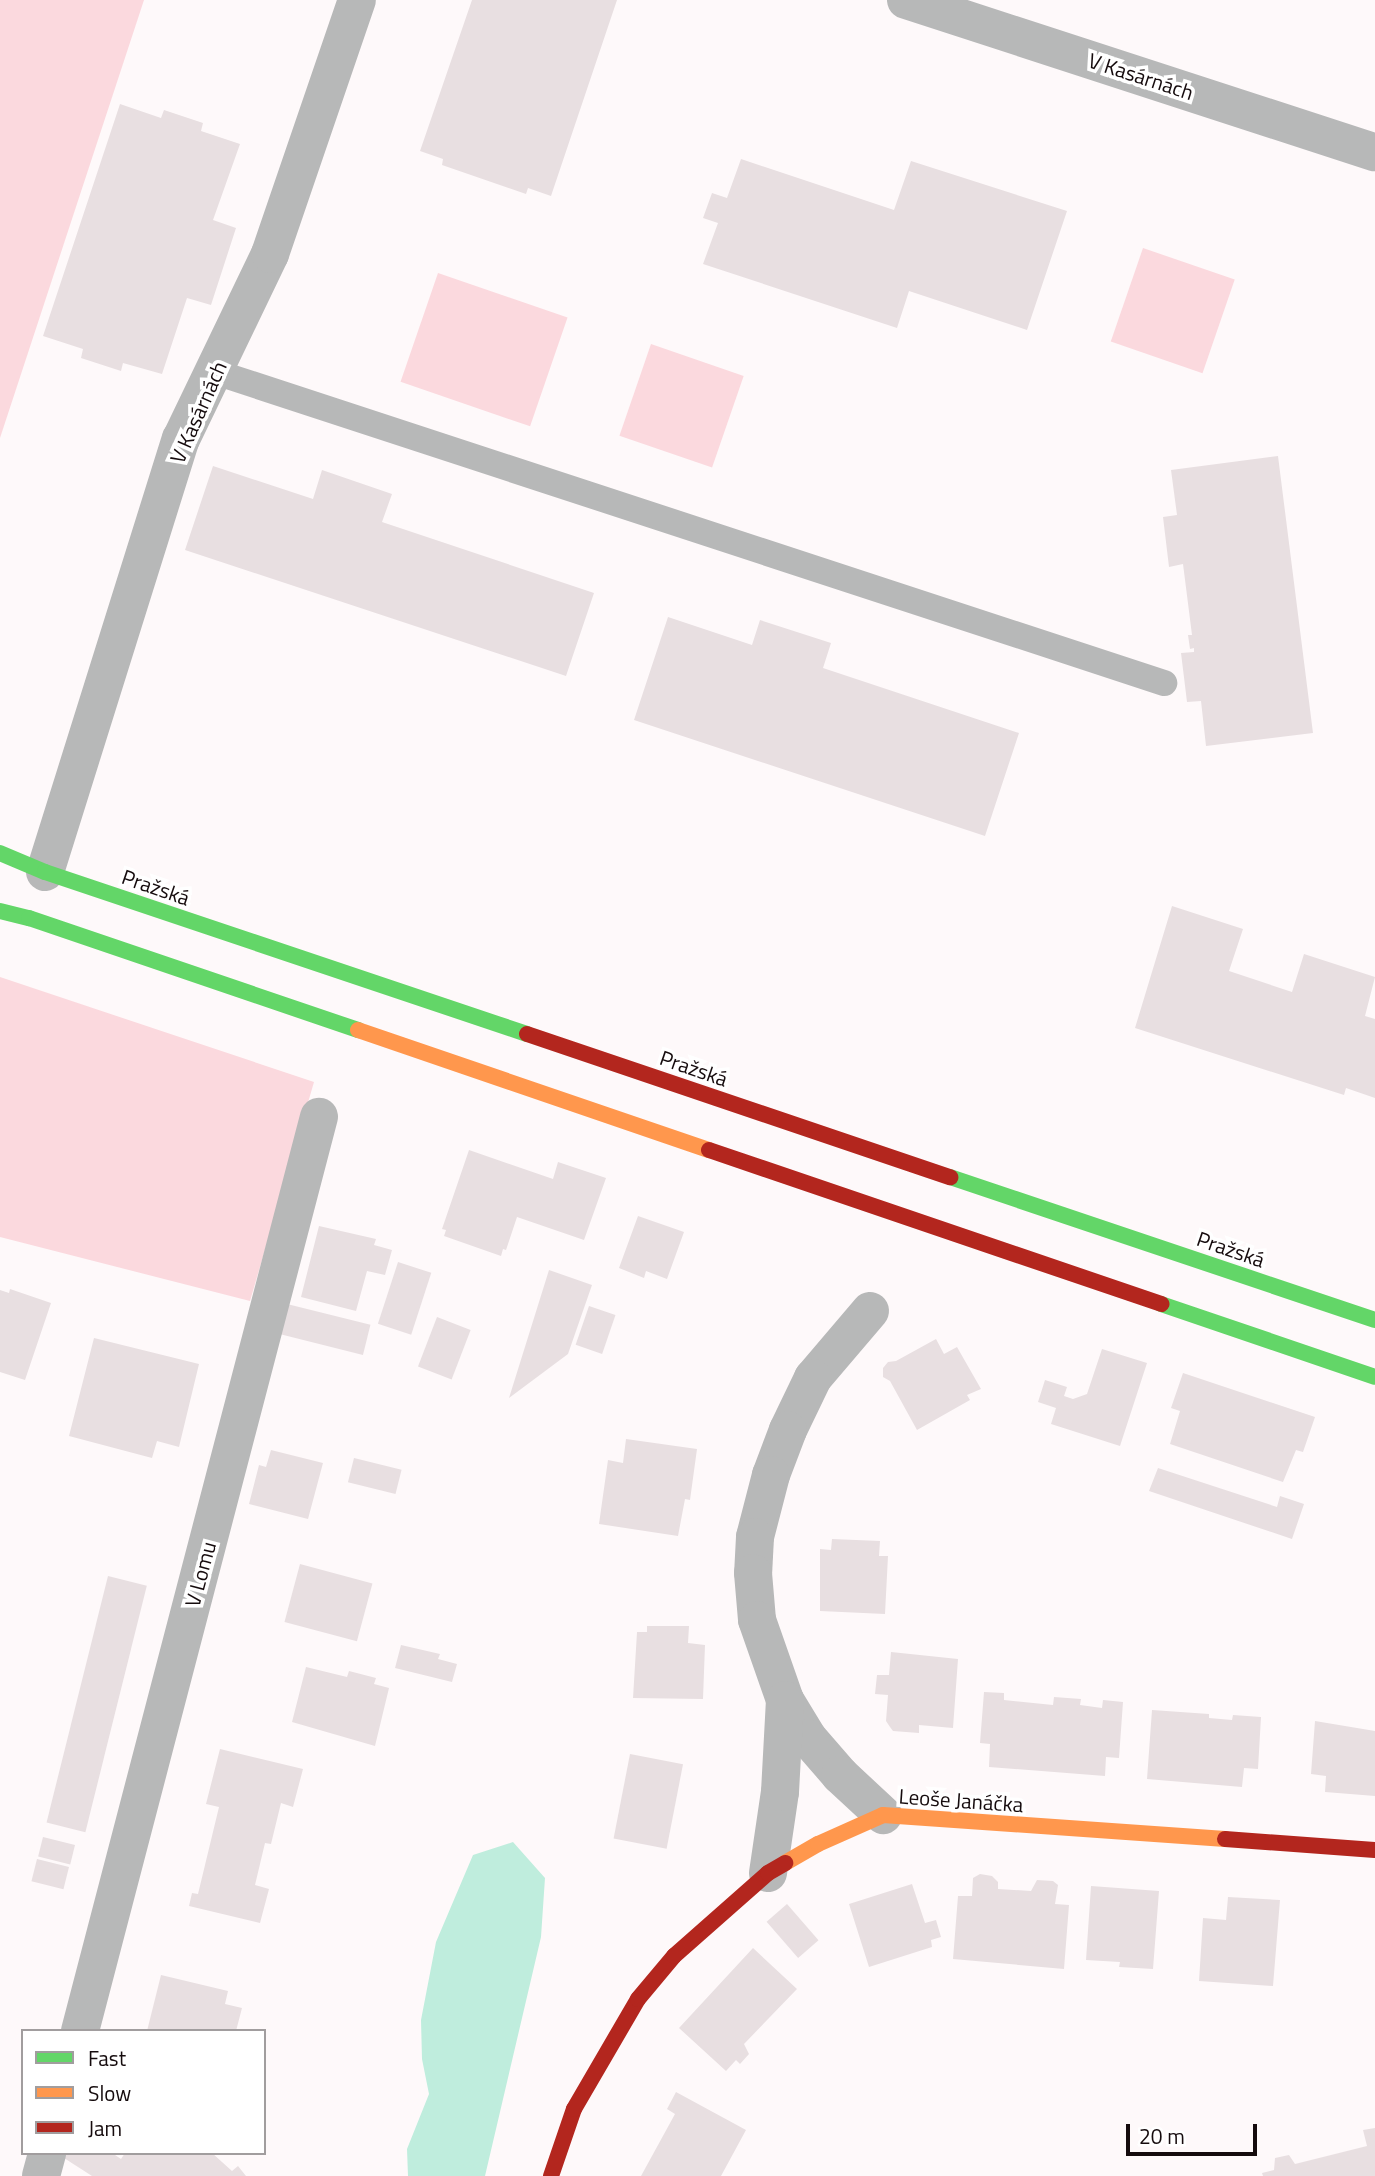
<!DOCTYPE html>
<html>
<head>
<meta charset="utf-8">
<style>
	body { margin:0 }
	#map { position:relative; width:1375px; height:2176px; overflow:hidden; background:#fef9fa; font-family:"Titillium Web",sans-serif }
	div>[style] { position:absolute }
	.green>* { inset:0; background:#fbd9de; transform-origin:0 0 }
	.water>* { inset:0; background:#bfeddd }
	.building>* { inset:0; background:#e8dfe1; transform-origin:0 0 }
	.lane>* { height:26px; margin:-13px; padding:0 13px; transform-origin:13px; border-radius:13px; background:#b7b8b8 }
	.street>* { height:38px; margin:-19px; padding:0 19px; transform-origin:19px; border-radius:19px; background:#b7b8b8 }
	.fast>* { height:16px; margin:-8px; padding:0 8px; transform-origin:8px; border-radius:8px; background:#63d668 }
	.slow>* { height:16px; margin:-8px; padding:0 8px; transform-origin:8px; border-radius:8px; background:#ff974d }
	.jam>* { height:16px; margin:-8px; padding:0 8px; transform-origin:8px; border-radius:8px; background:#b3261e }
	span { translate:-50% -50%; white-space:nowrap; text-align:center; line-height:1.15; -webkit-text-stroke:7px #fff; paint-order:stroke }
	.street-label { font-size:21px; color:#150b0d }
	.legend { position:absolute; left:21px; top:2029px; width:245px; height:126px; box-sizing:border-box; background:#fff; border:2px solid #a19d9e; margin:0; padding:9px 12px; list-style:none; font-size:21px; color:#150b0d }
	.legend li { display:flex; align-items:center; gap:14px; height:35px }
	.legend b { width:35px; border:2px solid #a19d9e }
	.scale { position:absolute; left:1126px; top:2124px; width:131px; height:32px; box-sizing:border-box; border:4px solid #150b0d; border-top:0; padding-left:9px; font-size:21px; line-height:24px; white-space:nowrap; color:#150b0d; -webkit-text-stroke:5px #fff; paint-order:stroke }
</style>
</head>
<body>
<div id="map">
	<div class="green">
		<i style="clip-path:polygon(0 0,144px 0,0 438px)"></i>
		<i style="left:1143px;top:248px;width:97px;height:99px;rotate:19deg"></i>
		<i style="left:438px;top:273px;width:137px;height:115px;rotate:19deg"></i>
		<i style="left:651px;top:344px;width:98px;height:97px;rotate:19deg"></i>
		<i style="clip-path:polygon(0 977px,314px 1082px,250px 1301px,0 1237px)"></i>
	</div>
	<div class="water">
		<i style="clip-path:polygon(513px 1842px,545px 1878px,541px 1937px,485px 2176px,408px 2176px,407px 2149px,429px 2094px,422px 2059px,421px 2020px,436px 1942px,473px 1855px)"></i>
	</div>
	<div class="building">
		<i style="clip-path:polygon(472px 0,617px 0,551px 196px,528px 188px,526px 194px,442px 165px,443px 159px,420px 151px)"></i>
		<i style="clip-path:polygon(120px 104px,161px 118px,164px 110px,203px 123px,201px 131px,240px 144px,213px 220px,236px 228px,211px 305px,187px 298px,162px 374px,123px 363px,121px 371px,81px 358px,83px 349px,43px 336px)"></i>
		<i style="clip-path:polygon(741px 159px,894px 210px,911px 161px,1067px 211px,1027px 330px,909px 291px,897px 328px,703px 264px,718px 223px,703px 218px,712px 193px,727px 198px)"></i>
		<i style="clip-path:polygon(1278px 456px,1313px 733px,1206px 746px,1201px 701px,1187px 702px,1181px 653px,1194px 652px,1194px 648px,1190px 649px,1188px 635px,1192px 635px,1183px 564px,1169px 567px,1163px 517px,1177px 515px,1171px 470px)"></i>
		<i style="clip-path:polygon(213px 466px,313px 499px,322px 470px,392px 494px,382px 522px,594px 593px,566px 676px,185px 550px)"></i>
		<i style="clip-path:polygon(668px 617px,752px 645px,760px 620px,831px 643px,823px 668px,1019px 733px,985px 836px,634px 720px)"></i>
		<i style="clip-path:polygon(1172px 906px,1243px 929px,1229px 971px,1292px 992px,1304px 954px,1375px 977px,1365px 1016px,1375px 1019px,1375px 1098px,1346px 1088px,1344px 1095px,1135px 1028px)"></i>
		<i style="clip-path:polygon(469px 1150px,553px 1179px,558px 1162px,606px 1178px,584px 1240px,517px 1217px,506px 1250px,503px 1249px,501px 1256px,444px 1236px,446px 1230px,442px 1229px)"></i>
		<i style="clip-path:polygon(638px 1216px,684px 1232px,667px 1279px,646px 1271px,644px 1278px,619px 1268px)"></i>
		<i style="clip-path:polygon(319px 1226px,376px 1239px,374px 1245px,392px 1250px,385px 1275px,367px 1271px,356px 1311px,301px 1297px)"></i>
		<i style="left:398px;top:1262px;width:35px;height:65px;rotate:18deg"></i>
		<i style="clip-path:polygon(549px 1270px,592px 1285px,568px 1354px,509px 1398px)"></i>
		<i style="clip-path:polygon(10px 1289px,51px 1303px,25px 1380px,0 1372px,0 1290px,9px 1293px)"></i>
		<i style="left:287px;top:1304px;width:86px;height:31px;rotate:14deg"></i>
		<i style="left:589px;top:1306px;width:28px;height:41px;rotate:19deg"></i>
		<i style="left:437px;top:1317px;width:36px;height:53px;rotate:21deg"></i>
		<i style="clip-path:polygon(94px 1338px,199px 1364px,179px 1447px,157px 1441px,152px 1458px,69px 1436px)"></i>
		<i style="clip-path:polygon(936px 1339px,944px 1354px,957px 1347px,981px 1389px,967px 1395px,970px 1400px,917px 1430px,890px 1381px,883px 1377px,883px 1368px,888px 1362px,896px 1361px)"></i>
		<i style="clip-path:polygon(1102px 1349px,1147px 1363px,1120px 1446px,1051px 1424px,1056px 1408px,1038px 1402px,1045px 1380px,1067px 1387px,1064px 1396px,1073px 1399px,1087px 1394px)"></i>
		<i style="clip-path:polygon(1183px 1373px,1315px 1417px,1303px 1452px,1296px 1450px,1283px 1482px,1170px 1444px,1180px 1411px,1171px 1408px)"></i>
		<i style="clip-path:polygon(626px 1439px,697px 1449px,690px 1500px,685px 1499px,678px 1536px,599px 1524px,608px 1460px,623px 1463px)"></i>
		<i style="clip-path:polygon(271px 1450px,323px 1463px,308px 1519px,249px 1504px,259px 1465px,266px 1467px)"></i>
		<i style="left:354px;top:1458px;width:49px;height:25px;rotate:14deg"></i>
		<i style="clip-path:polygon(1158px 1468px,1277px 1507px,1280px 1496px,1304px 1504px,1292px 1539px,1149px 1491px)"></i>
		<i style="clip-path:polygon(832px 1539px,880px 1541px,879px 1556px,888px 1556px,885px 1614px,820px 1611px,820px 1549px,831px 1550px)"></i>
		<i style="left:300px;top:1564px;width:75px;height:60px;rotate:15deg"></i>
		<i style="left:108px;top:1576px;width:40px;height:254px;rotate:14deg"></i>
		<i style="clip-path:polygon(647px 1626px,689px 1626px,688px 1643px,705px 1645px,703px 1699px,633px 1698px,637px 1632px,647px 1632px)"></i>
		<i style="clip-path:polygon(401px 1645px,440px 1654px,438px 1659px,457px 1664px,452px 1682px,395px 1668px)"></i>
		<i style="clip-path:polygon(891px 1652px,958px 1659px,953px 1728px,919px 1725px,919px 1733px,893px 1731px,890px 1727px,886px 1721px,888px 1695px,875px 1694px,877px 1675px,889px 1675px)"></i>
		<i style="clip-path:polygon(306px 1667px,347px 1677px,349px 1671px,376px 1678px,374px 1684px,389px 1688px,375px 1746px,292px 1722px)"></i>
		<i style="clip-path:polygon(984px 1692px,1004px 1693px,1004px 1700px,1053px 1705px,1054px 1697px,1081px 1699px,1080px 1705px,1102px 1708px,1103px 1700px,1123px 1702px,1119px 1758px,1106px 1757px,1105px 1776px,989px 1767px,990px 1744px,980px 1743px)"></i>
		<i style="clip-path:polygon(1152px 1710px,1209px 1714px,1209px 1718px,1232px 1720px,1233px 1715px,1261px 1717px,1258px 1769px,1244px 1768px,1242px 1787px,1147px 1779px)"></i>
		<i style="clip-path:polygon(1315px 1721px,1375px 1731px,1375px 1796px,1325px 1792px,1326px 1776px,1311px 1774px)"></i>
		<i style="clip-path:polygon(220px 1749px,303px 1769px,293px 1807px,281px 1803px,271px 1844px,265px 1843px,255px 1885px,269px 1889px,260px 1923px,189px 1906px,192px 1893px,198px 1894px,219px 1807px,206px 1804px)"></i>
		<i style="left:630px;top:1754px;width:54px;height:86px;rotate:11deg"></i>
		<i style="left:43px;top:1837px;width:33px;height:20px;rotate:14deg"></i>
		<i style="left:37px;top:1859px;width:33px;height:23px;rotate:14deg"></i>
		<i style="clip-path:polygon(980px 1874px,992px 1876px,998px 1882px,998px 1889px,1031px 1891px,1037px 1880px,1053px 1881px,1058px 1885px,1055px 1904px,1069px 1905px,1064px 1969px,953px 1959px,958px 1896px,972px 1896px,973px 1878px)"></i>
		<i style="clip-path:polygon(912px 1884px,925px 1923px,936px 1920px,941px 1937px,931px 1940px,932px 1947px,869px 1967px,849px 1904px)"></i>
		<i style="clip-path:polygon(1091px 1886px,1159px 1891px,1153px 1969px,1119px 1967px,1120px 1962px,1086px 1960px)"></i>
		<i style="clip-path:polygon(1228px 1897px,1280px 1900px,1273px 1986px,1199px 1981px,1203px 1918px,1226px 1920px)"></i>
		<i style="left:787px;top:1904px;width:48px;height:27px;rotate:49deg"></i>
		<i style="clip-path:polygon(753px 1948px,797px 1989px,744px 2044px,749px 2054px,740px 2064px,736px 2060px,726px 2071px,679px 2028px)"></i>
		<i style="clip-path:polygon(161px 1975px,228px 1991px,225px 2004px,242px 2008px,236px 2031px,147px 2031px)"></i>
		<i style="clip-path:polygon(676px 2092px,746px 2130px,721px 2176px,641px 2176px,675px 2114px,667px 2109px)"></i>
		<i style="clip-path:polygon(1375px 2128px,1375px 2176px,1263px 2176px,1262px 2173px,1274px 2170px,1275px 2158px,1289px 2155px,1295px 2164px,1367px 2146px,1363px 2130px)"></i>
		<i style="clip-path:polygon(67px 2153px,112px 2153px,121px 2159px,125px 2153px,212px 2153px,232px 2171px,238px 2166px,246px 2176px,92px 2176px,64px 2158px)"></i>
	</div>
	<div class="lane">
		<i style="left:215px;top:372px;width:999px;rotate:18.14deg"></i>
	</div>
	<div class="street">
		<i style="left:906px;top:0;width:493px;rotate:18deg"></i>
		<i style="left:45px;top:872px;width:454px;rotate:-72.6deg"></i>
		<i style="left:181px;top:439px;width:205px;rotate:-64.3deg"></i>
		<i style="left:270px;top:254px;width:268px;rotate:-71.1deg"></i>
		<i style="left:870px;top:1311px;width:88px;rotate:130.4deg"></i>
		<i style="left:813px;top:1378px;width:58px;rotate:115.7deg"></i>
		<i style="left:788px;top:1430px;width:48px;rotate:110.7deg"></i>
		<i style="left:771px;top:1475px;width:64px;rotate:104.5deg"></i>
		<i style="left:755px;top:1537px;width:36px;rotate:93deg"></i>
		<i style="left:753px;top:1573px;width:47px;rotate:85.1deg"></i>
		<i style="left:757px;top:1620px;width:85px;rotate:70.7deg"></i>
		<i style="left:785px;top:1700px;width:44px;rotate:58.8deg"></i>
		<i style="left:808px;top:1738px;width:49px;rotate:49.1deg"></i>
		<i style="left:840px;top:1775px;width:59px;rotate:42.9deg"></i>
		<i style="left:768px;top:1873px;width:82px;rotate:-81.6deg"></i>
		<i style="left:780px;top:1792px;width:92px;rotate:-86.9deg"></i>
		<i style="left:80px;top:2031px;width:945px;rotate:-75.35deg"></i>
		<i style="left:41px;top:2176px;width:24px;rotate:-75deg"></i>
	</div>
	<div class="fast">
		<i style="left:0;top:853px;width:49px;rotate:22.9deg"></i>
		<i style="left:45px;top:872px;width:508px;rotate:18.58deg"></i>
		<i style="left:0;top:911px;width:30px;rotate:14deg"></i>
		<i style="left:29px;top:918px;width:348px;rotate:18.8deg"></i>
		<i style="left:950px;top:1177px;width:448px;rotate:18.6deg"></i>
		<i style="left:1161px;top:1304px;width:226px;rotate:18.8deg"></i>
	</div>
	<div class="slow">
		<i style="left:358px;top:1030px;width:371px;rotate:18.9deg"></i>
		<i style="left:785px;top:1863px;width:38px;rotate:-30deg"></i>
		<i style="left:818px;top:1844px;width:71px;rotate:-24deg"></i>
		<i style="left:883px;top:1815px;width:343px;rotate:4deg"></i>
	</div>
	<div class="jam">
		<i style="left:527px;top:1034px;width:447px;rotate:18.7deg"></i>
		<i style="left:709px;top:1150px;width:478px;rotate:18.8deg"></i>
		<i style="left:1225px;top:1839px;width:150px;rotate:4.2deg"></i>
		<i style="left:551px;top:2176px;width:71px;rotate:-71.1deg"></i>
		<i style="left:574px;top:2109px;width:127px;rotate:-59.8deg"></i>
		<i style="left:638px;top:1999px;width:56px;rotate:-50.1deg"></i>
		<i style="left:674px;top:1956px;width:125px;rotate:-41.4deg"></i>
		<i style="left:768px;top:1873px;width:20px;rotate:-30deg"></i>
	</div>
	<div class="street-label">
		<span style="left:1141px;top:76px;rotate:18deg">V Kasárnách</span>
		<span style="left:198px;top:412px;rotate:-66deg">V Kasárnách</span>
		<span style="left:156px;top:887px;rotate:19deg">Pražská</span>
		<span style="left:694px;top:1068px;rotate:19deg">Pražská</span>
		<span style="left:1231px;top:1249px;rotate:19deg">Pražská</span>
		<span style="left:200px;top:1574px;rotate:-75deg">V Lomu</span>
		<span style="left:961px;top:1800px;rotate:4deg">Leoše Janáčka</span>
	</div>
	<ul class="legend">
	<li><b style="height:9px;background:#63d668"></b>Fast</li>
	<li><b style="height:9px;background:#ff974d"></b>Slow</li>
	<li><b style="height:9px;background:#b3261e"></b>Jam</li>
	</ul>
	<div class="scale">20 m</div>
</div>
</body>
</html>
